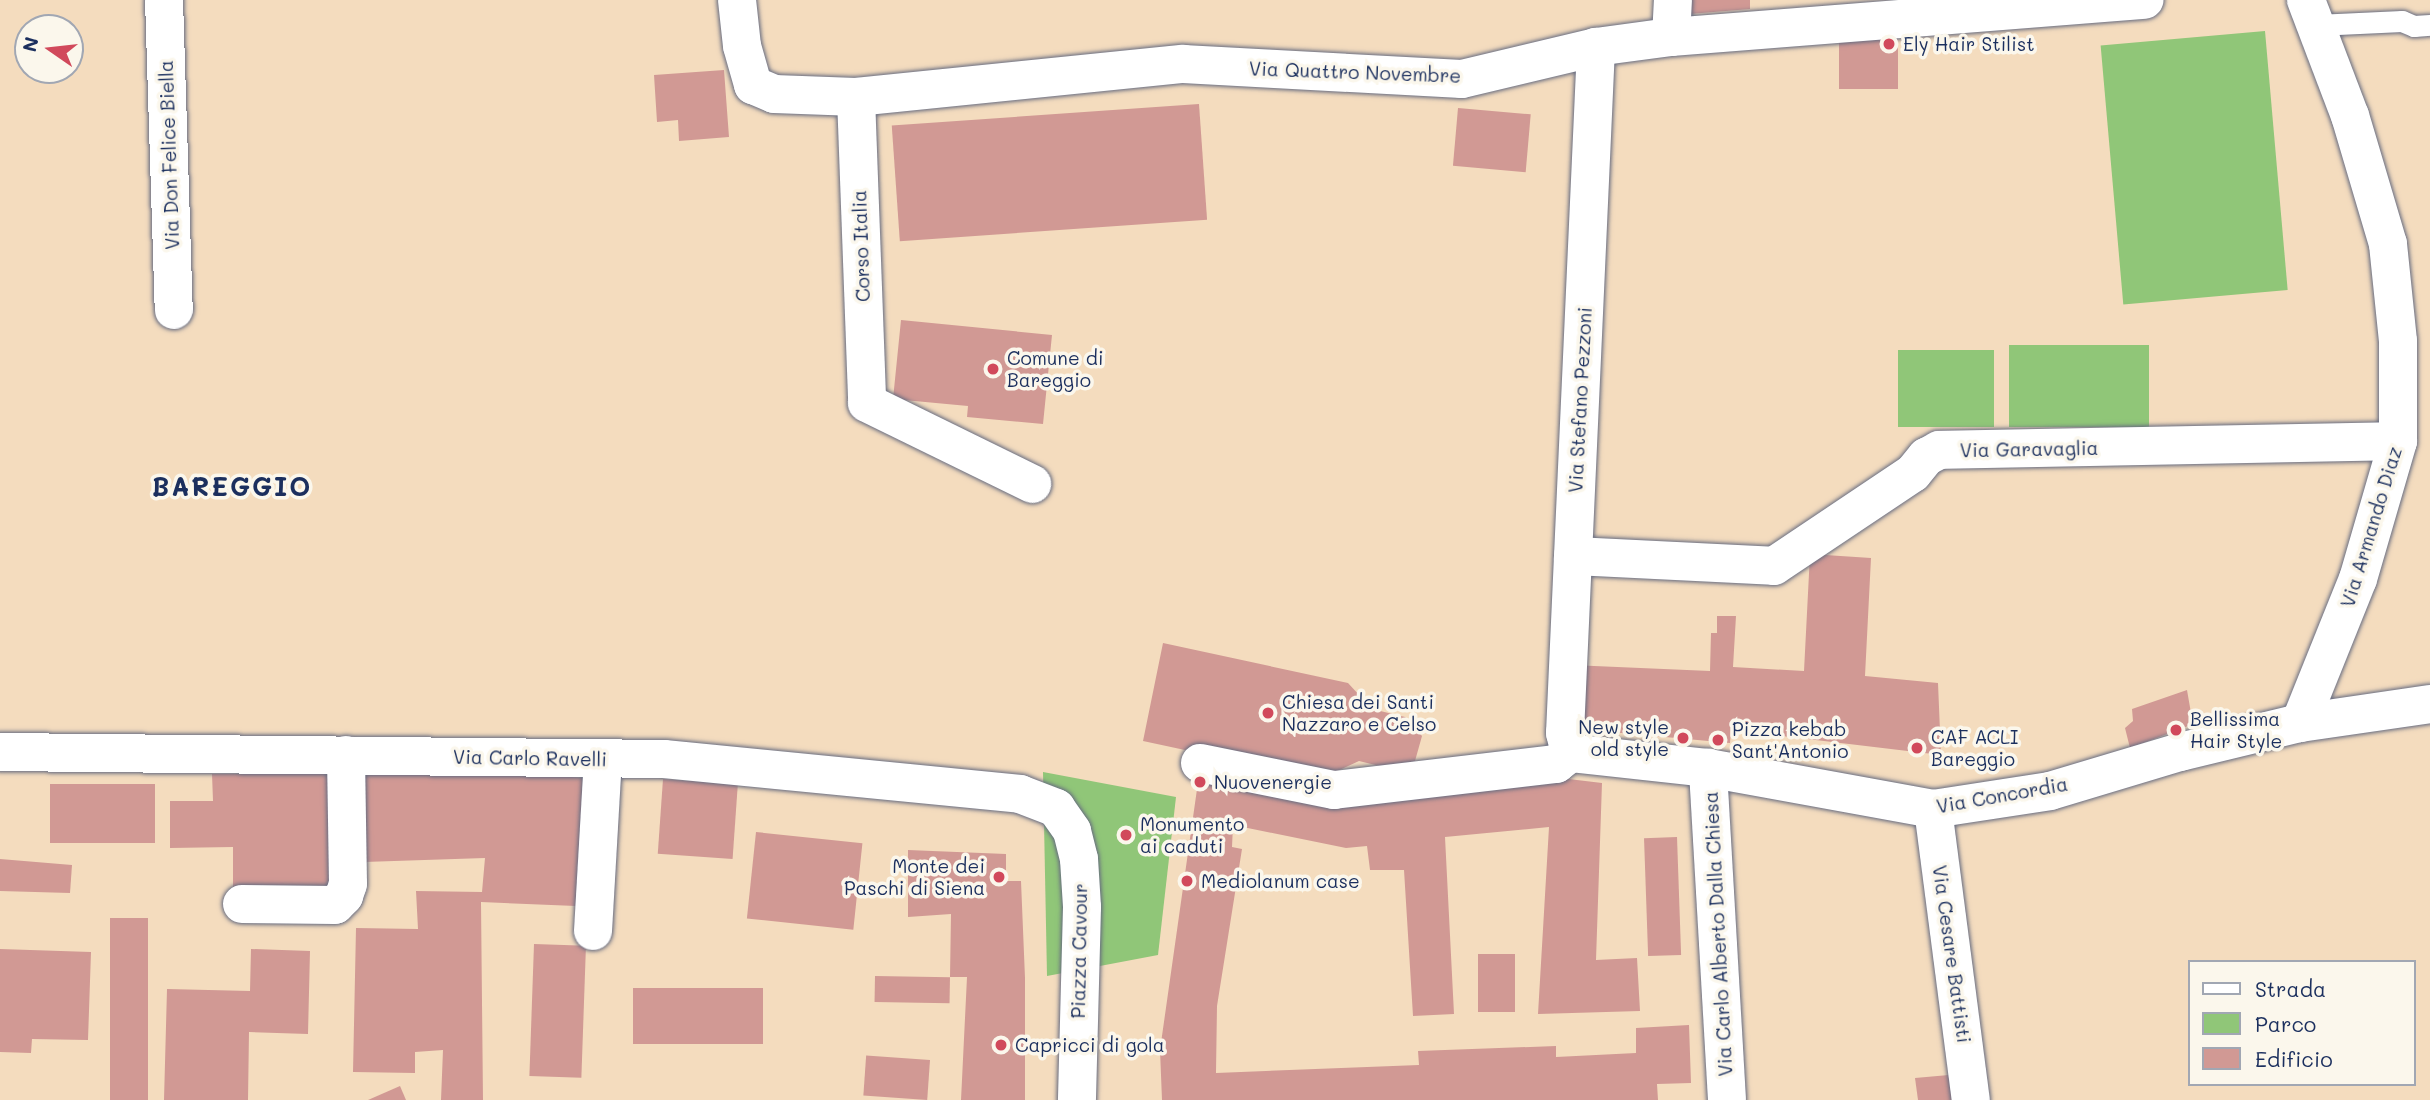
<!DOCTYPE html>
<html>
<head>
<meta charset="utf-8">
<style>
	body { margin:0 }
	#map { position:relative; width:2430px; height:1100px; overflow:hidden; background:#f4dcbe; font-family:Mali,sans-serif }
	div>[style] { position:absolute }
	.green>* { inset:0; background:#90c678; transform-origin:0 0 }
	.building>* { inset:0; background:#d19994; transform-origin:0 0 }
	.roads { filter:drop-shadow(0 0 2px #676c80) drop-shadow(0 0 2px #676c80) }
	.lane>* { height:21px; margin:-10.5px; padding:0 10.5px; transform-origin:10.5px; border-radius:10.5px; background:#fff }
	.street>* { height:38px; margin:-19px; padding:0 19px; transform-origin:19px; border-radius:19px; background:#fff }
	.secondary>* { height:38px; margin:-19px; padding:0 19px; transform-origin:19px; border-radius:19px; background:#fff }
	.dots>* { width:19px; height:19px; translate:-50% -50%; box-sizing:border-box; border:4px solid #fbf7ec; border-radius:50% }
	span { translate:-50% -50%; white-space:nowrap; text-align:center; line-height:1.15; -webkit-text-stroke:7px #fbf7ec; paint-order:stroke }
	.poi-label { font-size:19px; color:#1b2f5e }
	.left { translate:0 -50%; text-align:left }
	.right { translate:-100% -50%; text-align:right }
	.street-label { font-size:19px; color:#1b2f5e }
	.district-label { font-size:26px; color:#1b2f5e; font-weight:700; letter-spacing:2px }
	.legend { position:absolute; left:2188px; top:960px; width:228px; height:126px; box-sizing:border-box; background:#fbf7ec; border:2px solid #a1a7b3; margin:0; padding:9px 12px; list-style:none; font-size:21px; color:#1b2f5e }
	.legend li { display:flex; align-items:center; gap:14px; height:35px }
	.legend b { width:35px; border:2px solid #a1a7b3 }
	.north { position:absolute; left:14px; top:14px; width:70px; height:70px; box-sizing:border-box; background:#fbf7ec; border:2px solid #a1a7b3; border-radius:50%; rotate:284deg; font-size:19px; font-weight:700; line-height:28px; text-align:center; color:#1b2f5e }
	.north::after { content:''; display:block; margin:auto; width:24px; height:32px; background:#d1495b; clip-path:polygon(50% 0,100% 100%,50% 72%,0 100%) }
</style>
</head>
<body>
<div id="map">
	<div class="green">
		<i style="left:2265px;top:31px;width:260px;height:165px;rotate:85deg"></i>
		<i style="left:2009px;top:345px;width:140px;height:82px"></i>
		<i style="left:1898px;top:350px;width:96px;height:77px"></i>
		<i style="clip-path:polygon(1043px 772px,1176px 797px,1158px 955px,1047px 976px)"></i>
	</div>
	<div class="building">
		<i style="clip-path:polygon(1677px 0,1750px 0,1750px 9px,1677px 15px)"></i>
		<i style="left:1898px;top:37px;width:52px;height:59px;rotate:90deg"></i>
		<i style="clip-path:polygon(724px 70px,729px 137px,679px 141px,678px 120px,657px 122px,654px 75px)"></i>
		<i style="left:1199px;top:104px;width:116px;height:308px;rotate:86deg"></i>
		<i style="left:1458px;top:108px;width:73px;height:58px;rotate:5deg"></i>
		<i style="clip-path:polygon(901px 320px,1052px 335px,1043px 424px,967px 417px,968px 406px,893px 399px)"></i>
		<i style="clip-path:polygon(1810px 554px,1871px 558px,1865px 676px,1938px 683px,1941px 755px,1731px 730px,1730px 743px,1568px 728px,1571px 665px,1710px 671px,1711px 633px,1717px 633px,1717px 616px,1736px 616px,1733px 667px,1804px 671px)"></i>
		<i style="clip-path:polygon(1163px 643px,1348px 683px,1372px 709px,1405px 717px,1422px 736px,1415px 761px,1392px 769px,1359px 761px,1320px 779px,1143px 741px)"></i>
		<i style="clip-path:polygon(2187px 690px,2191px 713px,2194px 713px,2196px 723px,2130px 748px,2125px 728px,2133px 721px,2132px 709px)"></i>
		<i style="clip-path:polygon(1200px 768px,1348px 797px,1535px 775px,1602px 783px,1596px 960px,1637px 958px,1640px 1011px,1538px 1014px,1549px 827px,1445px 837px,1454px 1014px,1413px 1016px,1404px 870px,1370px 870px,1367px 846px,1346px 848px,1233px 825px,1232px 847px,1242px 849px,1217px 1006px,1216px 1073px,1419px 1065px,1418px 1051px,1556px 1046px,1556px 1057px,1636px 1053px,1636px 1028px,1689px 1025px,1691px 1083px,1657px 1084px,1658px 1100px,1162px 1100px,1160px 1050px)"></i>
		<i style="clip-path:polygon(486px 771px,586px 778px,576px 906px,481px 902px,483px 1100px,441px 1100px,443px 1050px,415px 1052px,415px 1073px,353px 1072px,356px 928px,418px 929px,416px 891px,482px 892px,485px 858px,364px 862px,362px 775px)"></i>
		<i style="clip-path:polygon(338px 773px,338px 887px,233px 888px,233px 847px,170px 848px,170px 801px,213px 801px,212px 774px)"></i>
		<i style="left:663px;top:779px;width:75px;height:75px;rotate:4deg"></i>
		<i style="left:50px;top:784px;width:105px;height:59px"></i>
		<i style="left:756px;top:832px;width:107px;height:87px;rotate:6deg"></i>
		<i style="left:1677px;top:837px;width:118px;height:33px;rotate:88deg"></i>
		<i style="clip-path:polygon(908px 850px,1006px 854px,1006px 881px,1021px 881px,1025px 978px,1025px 1100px,961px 1100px,967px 977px,950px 977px,951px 914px,908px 917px)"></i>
		<i style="clip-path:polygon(0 859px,72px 865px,70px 893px,0 891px)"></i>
		<i style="left:110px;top:918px;width:38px;height:182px"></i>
		<i style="left:534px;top:944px;width:52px;height:132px;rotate:2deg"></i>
		<i style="clip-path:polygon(0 949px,91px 952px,88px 1040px,32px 1039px,31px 1053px,0 1052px)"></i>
		<i style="clip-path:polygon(251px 949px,310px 951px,308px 1034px,249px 1032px,248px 1100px,164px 1100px,167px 989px,250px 991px)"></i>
		<i style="left:1478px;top:954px;width:37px;height:58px"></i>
		<i style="left:875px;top:976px;width:75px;height:26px;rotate:1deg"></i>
		<i style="left:633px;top:988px;width:130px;height:56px"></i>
		<i style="left:930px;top:1060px;width:40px;height:64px;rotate:94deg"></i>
		<i style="clip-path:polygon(1960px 1074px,1964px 1100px,1918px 1100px,1915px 1078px)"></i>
		<i style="clip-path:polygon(400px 1086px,406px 1100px,368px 1100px)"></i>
	</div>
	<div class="roads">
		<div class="lane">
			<i style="left:2316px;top:25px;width:86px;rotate:-2.7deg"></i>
			<i style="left:2402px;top:21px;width:13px;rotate:23deg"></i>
			<i style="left:2414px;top:26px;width:16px;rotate:-4deg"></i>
		</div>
		<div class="street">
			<i style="left:164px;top:0;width:310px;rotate:88.2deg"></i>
			<i style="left:737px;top:0;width:46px;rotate:83.8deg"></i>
			<i style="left:742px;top:46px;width:41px;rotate:74.2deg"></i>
			<i style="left:753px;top:85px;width:23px;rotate:23deg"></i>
			<i style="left:774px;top:94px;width:82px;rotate:2.1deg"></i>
			<i style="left:856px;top:97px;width:329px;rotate:-5.8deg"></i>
			<i style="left:1183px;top:64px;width:279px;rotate:3.1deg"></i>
			<i style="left:1462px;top:79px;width:138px;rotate:-13.4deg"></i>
			<i style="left:1596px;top:47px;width:76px;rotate:-7.6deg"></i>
			<i style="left:1671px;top:37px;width:475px;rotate:-4.5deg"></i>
			<i style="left:1671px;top:37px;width:37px;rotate:-87deg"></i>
			<i style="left:856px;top:97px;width:306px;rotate:87.9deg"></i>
			<i style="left:867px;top:403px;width:184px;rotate:26.1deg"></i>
			<i style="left:1573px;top:556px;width:201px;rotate:2.8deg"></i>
			<i style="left:1774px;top:566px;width:167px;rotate:-33.8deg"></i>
			<i style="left:1913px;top:473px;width:21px;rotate:-51deg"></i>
			<i style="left:1926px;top:457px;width:15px;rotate:-28deg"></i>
			<i style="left:1939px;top:450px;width:459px;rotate:-1.1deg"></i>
			<i style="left:2300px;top:723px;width:155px;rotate:-68.1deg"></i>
			<i style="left:2358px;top:579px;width:144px;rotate:-73.8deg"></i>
			<i style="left:2398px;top:441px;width:100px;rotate:-90deg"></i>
			<i style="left:2398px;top:341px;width:98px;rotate:-95.9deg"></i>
			<i style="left:2388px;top:244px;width:134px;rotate:-106.5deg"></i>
			<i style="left:2350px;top:116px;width:124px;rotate:-110.8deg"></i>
			<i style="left:0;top:752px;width:664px;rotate:0.6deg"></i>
			<i style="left:664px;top:759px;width:358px;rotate:5.6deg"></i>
			<i style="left:1020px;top:794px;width:39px;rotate:21deg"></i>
			<i style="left:1056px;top:808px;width:28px;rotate:55deg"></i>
			<i style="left:1072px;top:831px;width:29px;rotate:76deg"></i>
			<i style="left:1079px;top:859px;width:48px;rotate:86.4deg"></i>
			<i style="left:1082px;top:907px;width:193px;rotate:91.5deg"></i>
			<i style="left:1570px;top:753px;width:21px;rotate:-104deg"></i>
			<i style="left:1565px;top:733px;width:687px;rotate:-87.41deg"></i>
			<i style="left:1570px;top:753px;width:139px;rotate:6.2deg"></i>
			<i style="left:1200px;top:763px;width:137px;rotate:11.4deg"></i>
			<i style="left:1334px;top:790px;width:224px;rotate:-6.7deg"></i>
			<i style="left:1556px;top:764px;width:18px;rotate:-38deg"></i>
			<i style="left:1933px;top:809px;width:293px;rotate:82.6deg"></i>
			<i style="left:242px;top:904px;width:93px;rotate:0.6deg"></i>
			<i style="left:335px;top:905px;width:13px;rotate:-45deg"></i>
			<i style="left:344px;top:896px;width:13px;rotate:-72deg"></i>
			<i style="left:348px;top:884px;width:129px;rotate:-90.9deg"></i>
			<i style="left:593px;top:931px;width:172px;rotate:-86.7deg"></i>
		</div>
		<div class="secondary">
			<i style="left:1727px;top:1100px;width:333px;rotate:-93.3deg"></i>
			<i style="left:1708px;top:768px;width:229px;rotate:10.3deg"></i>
			<i style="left:1933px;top:809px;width:118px;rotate:-8.7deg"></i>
			<i style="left:2050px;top:791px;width:136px;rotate:-16.7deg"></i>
			<i style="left:2180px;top:752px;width:123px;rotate:-13.6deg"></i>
			<i style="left:2300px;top:723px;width:131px;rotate:-8.3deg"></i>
		</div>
	</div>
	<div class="dots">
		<i style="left:1889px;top:44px;background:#d1495b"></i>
		<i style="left:993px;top:369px;background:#d1495b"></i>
		<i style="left:1268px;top:713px;background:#d1495b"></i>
		<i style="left:2176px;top:730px;background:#d1495b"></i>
		<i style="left:1683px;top:738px;background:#d1495b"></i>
		<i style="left:1718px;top:740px;background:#d1495b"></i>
		<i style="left:1917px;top:748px;background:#d1495b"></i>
		<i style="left:1200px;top:782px;background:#d1495b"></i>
		<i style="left:1126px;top:835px;background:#d1495b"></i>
		<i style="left:999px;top:877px;background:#d1495b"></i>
		<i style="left:1187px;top:881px;background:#d1495b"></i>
		<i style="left:1001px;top:1045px;background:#d1495b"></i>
	</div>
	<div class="poi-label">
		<span class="left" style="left:1903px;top:44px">Ely Hair Stilist</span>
		<span class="left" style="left:1007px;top:369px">Comune di<br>Bareggio</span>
		<span class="left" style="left:1282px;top:713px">Chiesa dei Santi<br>Nazzaro e Celso</span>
		<span class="left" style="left:2190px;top:730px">Bellissima<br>Hair Style</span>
		<span class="right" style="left:1669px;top:738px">New style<br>old style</span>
		<span class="left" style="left:1732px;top:740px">Pizza kebab<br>Sant'Antonio</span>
		<span class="left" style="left:1931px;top:748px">CAF ACLI<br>Bareggio</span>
		<span class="left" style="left:1214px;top:782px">Nuovenergie</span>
		<span class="left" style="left:1140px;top:835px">Monumento<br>ai caduti</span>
		<span class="right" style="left:985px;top:877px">Monte dei<br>Paschi di Siena</span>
		<span class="left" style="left:1201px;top:881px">Mediolanum case</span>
		<span class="left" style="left:1015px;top:1045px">Capricci di gola</span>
	</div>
	<div class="street-label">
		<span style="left:1355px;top:72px;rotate:2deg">Via Quattro Novembre</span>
		<span style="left:169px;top:155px;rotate:-92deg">Via Don Felice Biella</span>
		<span style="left:861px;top:246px;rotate:-92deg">Corso Italia</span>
		<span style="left:1580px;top:400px;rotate:-87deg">Via Stefano Pezzoni</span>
		<span style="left:2029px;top:449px;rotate:-1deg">Via Garavaglia</span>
		<span style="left:2371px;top:527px;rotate:-73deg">Via Armando Diaz</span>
		<span style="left:530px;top:758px;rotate:1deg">Via Carlo Ravelli</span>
		<span style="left:2002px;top:795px;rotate:-10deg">Via Concordia</span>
		<span style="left:1718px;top:934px;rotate:-93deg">Via Carlo Alberto Dalla Chiesa</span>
		<span style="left:1079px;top:951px;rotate:-89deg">Piazza Cavour</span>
		<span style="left:1952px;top:954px;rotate:82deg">Via Cesare Battisti</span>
	</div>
	<div class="district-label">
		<span style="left:232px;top:487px">BAREGGIO</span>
	</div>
	<ul class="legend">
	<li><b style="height:9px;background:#fff"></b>Strada</li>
	<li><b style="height:19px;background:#90c678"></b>Parco</li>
	<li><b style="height:19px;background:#d19994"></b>Edificio</li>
	</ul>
	<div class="north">N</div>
</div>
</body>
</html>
